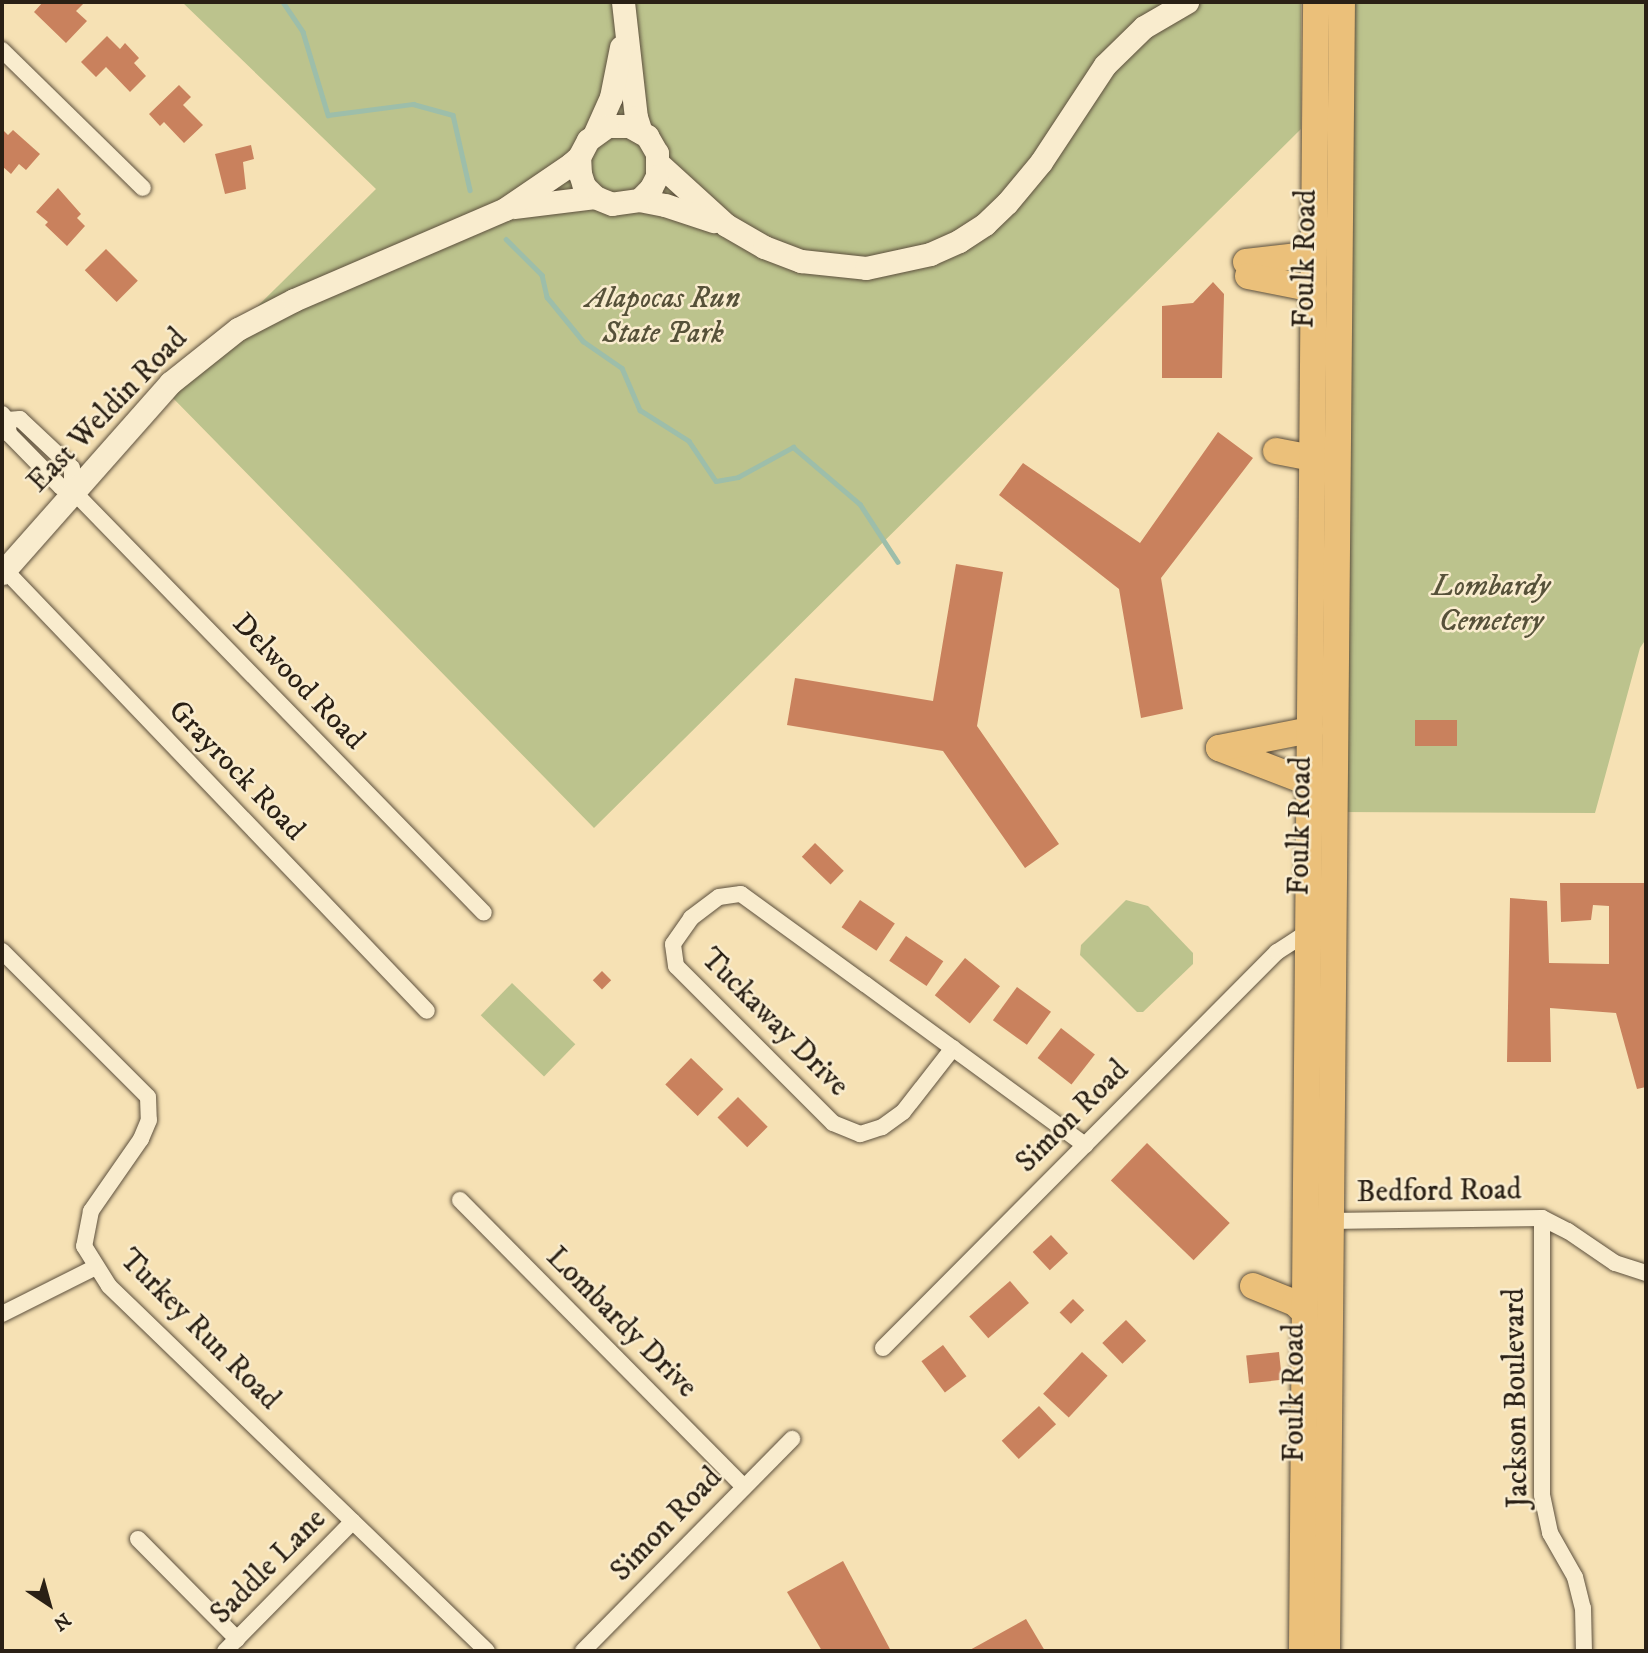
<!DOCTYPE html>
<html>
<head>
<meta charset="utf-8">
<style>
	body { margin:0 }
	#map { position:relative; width:1648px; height:1653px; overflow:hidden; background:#f6e1b4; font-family:"IM FELL DW Pica",serif }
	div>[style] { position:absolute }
	.green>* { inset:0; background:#bcc38d; transform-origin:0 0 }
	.stream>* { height:4.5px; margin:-2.25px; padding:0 2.25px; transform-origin:2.25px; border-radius:2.25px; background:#9dbeaa }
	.building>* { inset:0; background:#c9815d; transform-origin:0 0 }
	.roads { filter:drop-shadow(0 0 2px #5d503d) drop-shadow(0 0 2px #5d503d) }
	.street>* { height:16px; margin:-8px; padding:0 8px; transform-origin:8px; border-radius:8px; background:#f9ecce }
	.secondary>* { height:23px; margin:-11.5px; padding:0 11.5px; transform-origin:11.5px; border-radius:11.5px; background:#f9ecce }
	.primary>* { height:26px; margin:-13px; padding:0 13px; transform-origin:13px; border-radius:13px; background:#ebc07a }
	span { translate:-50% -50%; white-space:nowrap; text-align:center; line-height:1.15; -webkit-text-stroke:5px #f9ecce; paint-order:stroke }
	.street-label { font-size:30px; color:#2a2015 }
	.park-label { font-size:30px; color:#565139; font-style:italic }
	.frame { position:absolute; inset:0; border:4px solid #2a2015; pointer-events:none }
	.north { position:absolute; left:14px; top:1569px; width:70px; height:70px; -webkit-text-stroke:5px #f9ecce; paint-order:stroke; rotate:144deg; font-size:19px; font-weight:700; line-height:28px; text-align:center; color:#2a2015 }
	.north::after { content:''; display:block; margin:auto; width:24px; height:32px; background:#2a2015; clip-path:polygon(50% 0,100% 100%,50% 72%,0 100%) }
</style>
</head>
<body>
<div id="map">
	<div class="green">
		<i style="clip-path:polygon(182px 2px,1301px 2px,1301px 129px,594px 828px,169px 394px,376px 189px)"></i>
		<i style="clip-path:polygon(1342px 2px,1646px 2px,1646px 639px,1640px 648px,1595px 813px,1334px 812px)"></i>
		<i style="clip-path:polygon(1126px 900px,1148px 906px,1193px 953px,1193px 964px,1143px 1012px,1137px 1012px,1080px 955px,1081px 945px)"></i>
		<i style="left:512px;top:983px;width:88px;height:45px;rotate:44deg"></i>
	</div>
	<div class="stream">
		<i style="left:283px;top:2px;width:36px;rotate:56deg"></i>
		<i style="left:303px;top:32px;width:87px;rotate:73.2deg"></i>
		<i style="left:328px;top:115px;width:86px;rotate:-7.4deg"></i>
		<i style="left:413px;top:104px;width:41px;rotate:15.4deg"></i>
		<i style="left:453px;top:115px;width:77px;rotate:77.2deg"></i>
		<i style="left:506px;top:239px;width:51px;rotate:45deg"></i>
		<i style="left:542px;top:275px;width:23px;rotate:77deg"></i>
		<i style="left:547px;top:297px;width:57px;rotate:50.7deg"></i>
		<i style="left:583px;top:341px;width:47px;rotate:34.7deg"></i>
		<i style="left:622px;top:368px;width:46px;rotate:66.8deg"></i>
		<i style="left:640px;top:410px;width:58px;rotate:32.3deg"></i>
		<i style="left:689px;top:441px;width:48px;rotate:56deg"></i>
		<i style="left:716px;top:481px;width:22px;rotate:-10deg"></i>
		<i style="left:738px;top:477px;width:63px;rotate:-28.6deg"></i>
		<i style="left:793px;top:447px;width:88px;rotate:40.4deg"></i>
		<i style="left:860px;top:504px;width:69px;rotate:56.8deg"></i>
	</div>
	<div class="building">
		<i style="clip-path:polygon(43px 2px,85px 2px,76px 11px,87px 21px,66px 43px,34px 12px)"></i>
		<i style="clip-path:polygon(107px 36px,120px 49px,125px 43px,139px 58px,134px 63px,146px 76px,130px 92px,106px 67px,96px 77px,81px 62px)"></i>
		<i style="clip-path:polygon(179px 85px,191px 97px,183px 105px,203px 125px,184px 143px,164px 122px,160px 126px,149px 114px)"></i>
		<i style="clip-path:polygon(2px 129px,8px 135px,13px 130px,40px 154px,26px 170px,19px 164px,11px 174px,2px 166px)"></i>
		<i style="clip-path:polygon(251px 145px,254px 159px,243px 162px,246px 189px,225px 194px,215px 154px)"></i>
		<i style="clip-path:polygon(58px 188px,81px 214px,77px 218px,85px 226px,67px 246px,45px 225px,48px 222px,36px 212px)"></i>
		<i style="left:106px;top:249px;width:45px;height:30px;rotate:45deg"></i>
		<i style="clip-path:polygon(1213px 282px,1224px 294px,1222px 378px,1162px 378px,1162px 306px,1193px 303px)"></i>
		<i style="clip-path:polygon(1218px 432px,1253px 458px,1161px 578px,1183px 709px,1141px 718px,1119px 589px,999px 495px,1023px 463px,1140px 543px)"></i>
		<i style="clip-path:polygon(956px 564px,1003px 572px,977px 726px,1059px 844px,1025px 868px,943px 751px,787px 725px,795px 678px,933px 701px)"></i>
		<i style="left:1415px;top:720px;width:42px;height:26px"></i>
		<i style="left:815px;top:843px;width:40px;height:19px;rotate:44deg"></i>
		<i style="clip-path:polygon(1560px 883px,1646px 883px,1646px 1087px,1637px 1089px,1616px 1013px,1550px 1008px,1551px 1062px,1507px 1062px,1510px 898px,1547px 901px,1549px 963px,1609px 964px,1609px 906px,1593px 905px,1591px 920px,1561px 922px)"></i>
		<i style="left:860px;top:900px;width:42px;height:33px;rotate:34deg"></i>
		<i style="left:906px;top:936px;width:45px;height:30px;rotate:34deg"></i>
		<i style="left:965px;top:958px;width:45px;height:48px;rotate:39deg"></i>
		<i style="left:602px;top:971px;width:13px;height:13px;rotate:45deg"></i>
		<i style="left:1017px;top:987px;width:42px;height:41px;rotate:36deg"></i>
		<i style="left:1061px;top:1028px;width:43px;height:38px;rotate:38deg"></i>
		<i style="left:691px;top:1058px;width:45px;height:37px;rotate:44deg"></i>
		<i style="left:738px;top:1097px;width:42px;height:29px;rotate:45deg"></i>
		<i style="left:1147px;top:1143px;width:115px;height:52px;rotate:44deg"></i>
		<i style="left:1051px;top:1235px;width:25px;height:25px;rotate:47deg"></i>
		<i style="left:1010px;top:1281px;width:29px;height:54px;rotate:49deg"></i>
		<i style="left:1073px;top:1299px;width:16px;height:19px;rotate:45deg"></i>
		<i style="left:1126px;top:1320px;width:29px;height:33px;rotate:46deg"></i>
		<i style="left:943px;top:1345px;width:39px;height:27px;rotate:53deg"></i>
		<i style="left:1082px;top:1352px;width:35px;height:57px;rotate:43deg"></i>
		<i style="left:1279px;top:1352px;width:28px;height:33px;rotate:84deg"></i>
		<i style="left:1039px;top:1406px;width:25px;height:51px;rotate:47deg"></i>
		<i style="clip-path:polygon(843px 1561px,891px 1651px,822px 1651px,787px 1592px)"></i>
		<i style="clip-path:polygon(1026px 1619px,1045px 1651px,968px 1651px)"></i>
	</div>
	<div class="roads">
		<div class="street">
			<i style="left:2px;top:50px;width:197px;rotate:44.4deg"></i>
			<i style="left:2px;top:414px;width:8px;rotate:50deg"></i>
			<i style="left:7px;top:420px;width:14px;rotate:82deg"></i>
			<i style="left:9px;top:434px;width:74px;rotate:45.5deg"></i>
			<i style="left:61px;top:487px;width:11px;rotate:15deg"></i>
			<i style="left:7px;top:420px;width:13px;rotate:-4deg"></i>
			<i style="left:20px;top:419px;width:71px;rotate:43.3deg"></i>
			<i style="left:72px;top:468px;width:22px;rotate:90deg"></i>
			<i style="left:72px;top:490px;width:590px;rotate:45.75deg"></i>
			<i style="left:5px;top:570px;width:610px;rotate:46.26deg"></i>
			<i style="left:2px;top:951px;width:206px;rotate:45deg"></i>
			<i style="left:148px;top:1097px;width:23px;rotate:88deg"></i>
			<i style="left:149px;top:1120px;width:21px;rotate:113deg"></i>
			<i style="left:141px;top:1139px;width:88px;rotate:124.8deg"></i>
			<i style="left:91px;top:1211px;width:36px;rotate:101deg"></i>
			<i style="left:84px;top:1246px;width:47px;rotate:58deg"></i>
			<i style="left:109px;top:1286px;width:525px;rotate:44deg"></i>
			<i style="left:953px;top:1048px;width:81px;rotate:128deg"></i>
			<i style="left:903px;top:1112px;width:26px;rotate:144deg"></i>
			<i style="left:882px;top:1127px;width:23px;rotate:162deg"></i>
			<i style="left:860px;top:1134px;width:29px;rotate:-158deg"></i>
			<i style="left:833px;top:1123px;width:222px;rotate:-135deg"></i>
			<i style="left:676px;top:966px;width:22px;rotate:-98deg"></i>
			<i style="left:673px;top:944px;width:32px;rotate:-55deg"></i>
			<i style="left:691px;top:918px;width:35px;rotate:-37deg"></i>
			<i style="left:719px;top:897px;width:22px;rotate:-8deg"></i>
			<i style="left:741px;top:894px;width:153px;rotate:36deg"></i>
			<i style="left:865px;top:984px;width:273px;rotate:36.2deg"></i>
			<i style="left:460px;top:1200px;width:402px;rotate:45.3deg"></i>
			<i style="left:1542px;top:1218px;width:277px;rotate:90deg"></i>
			<i style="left:1542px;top:1495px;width:39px;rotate:78deg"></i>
			<i style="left:1550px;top:1533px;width:51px;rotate:60.4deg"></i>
			<i style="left:1575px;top:1577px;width:32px;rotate:76deg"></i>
			<i style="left:1583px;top:1608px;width:43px;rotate:88.7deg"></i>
			<i style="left:1323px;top:1224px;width:7px;rotate:-27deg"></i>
			<i style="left:1329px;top:1221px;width:213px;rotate:-0.8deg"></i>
			<i style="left:1542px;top:1218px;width:29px;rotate:27deg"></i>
			<i style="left:1568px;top:1231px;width:57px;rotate:34.2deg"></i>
			<i style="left:1615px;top:1263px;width:33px;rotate:18deg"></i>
			<i style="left:2px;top:1314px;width:105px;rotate:-26.6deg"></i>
			<i style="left:883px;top:1348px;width:559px;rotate:-45.15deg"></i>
			<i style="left:1277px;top:952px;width:37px;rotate:-33deg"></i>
			<i style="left:138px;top:1539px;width:141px;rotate:45.3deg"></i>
			<i style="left:225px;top:1651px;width:182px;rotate:-45.4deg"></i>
			<i style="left:583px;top:1651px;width:298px;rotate:-45.4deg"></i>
		</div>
		<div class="secondary">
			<i style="left:623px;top:2px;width:116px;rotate:83.6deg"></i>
			<i style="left:636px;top:117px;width:16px;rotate:72deg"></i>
			<i style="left:595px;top:133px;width:39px;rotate:-66deg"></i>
			<i style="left:611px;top:97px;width:51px;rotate:-78.7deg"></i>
			<i style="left:659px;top:164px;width:91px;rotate:42.3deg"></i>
			<i style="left:726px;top:225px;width:44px;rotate:30.1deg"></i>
			<i style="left:764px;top:247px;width:40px;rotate:21deg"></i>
			<i style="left:801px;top:261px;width:65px;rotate:6.1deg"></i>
			<i style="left:866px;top:268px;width:66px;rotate:-12.3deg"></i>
			<i style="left:930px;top:254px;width:32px;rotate:-24deg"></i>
			<i style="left:959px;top:241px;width:31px;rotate:-33deg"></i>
			<i style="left:985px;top:224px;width:30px;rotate:-44deg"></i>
			<i style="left:1007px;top:203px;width:53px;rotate:-50.3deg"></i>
			<i style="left:1041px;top:162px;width:116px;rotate:-56.6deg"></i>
			<i style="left:1105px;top:65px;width:54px;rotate:-44.3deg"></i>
			<i style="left:1144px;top:27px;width:50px;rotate:-30.2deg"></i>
			<i style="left:639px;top:200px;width:26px;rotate:11deg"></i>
			<i style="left:665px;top:205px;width:51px;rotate:18.4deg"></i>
			<i style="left:515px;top:207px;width:81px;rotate:-7.1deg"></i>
			<i style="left:2px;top:573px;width:254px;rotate:-48.5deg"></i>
			<i style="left:170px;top:383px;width:87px;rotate:-38.5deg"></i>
			<i style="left:238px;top:329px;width:63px;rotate:-27.4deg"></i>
			<i style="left:294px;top:300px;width:230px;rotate:-23.3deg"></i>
			<i style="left:505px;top:209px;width:80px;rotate:-34.3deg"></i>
			<i style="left:571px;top:164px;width:11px;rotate:-41deg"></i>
			<i style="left:579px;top:157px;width:19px;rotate:-62deg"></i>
			<i style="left:588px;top:140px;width:24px;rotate:-36deg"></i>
			<i style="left:607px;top:126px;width:22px"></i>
			<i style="left:629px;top:126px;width:21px;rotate:29deg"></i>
			<i style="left:647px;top:136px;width:20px;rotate:60deg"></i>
			<i style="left:657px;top:153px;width:23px;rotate:90deg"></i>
			<i style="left:657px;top:176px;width:13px;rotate:117deg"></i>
			<i style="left:651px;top:188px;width:17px;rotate:135deg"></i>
			<i style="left:639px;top:200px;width:27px;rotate:172deg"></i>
			<i style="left:612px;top:204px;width:18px;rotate:-158deg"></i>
			<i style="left:595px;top:197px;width:16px;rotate:-135deg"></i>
			<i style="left:584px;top:186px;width:13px;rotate:-108deg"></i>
			<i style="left:580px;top:174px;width:17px;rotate:-93deg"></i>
		</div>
		<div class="primary">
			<i style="left:1246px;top:262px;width:68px;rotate:-6.7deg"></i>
			<i style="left:1248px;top:276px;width:67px;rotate:11.1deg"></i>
			<i style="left:1276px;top:451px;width:37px;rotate:11deg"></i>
			<i style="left:1219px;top:748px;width:97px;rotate:21deg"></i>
			<i style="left:1219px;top:748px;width:93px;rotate:-11.2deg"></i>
			<i style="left:1253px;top:1286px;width:45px;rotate:22deg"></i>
			<i style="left:1295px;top:1303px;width:14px;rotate:45deg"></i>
			<i style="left:1302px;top:1651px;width:1649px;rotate:-89.51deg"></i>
			<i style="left:1327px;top:1651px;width:1649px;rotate:-89.48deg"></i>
		</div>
	</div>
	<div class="street-label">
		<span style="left:1306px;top:259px;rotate:-89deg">Foulk Road</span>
		<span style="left:108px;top:411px;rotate:-46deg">East Weldin Road</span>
		<span style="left:298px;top:682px;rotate:46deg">Delwood Road</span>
		<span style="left:236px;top:771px;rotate:46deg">Grayrock Road</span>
		<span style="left:1301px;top:826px;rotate:-89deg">Foulk Road</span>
		<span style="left:774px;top:1023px;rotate:45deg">Tuckaway Drive</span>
		<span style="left:1073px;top:1117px;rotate:-45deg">Simon Road</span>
		<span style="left:1439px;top:1192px;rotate:-1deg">Bedford Road</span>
		<span style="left:621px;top:1323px;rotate:45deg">Lombardy Drive</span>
		<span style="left:199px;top:1330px;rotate:45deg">Turkey Run Road</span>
		<span style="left:1295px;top:1393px;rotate:-90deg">Foulk Road</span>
		<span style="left:1517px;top:1398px;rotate:-91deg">Jackson Boulevard</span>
		<span style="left:667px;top:1525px;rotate:-46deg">Simon Road</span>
		<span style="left:269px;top:1567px;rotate:-45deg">Saddle Lane</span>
	</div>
	<div class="park-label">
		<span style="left:663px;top:316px">Alapocas Run<br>State Park</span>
		<span style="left:1491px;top:604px">Lombardy<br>Cemetery</span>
	</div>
	<div class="frame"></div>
	<div class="north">N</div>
</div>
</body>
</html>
